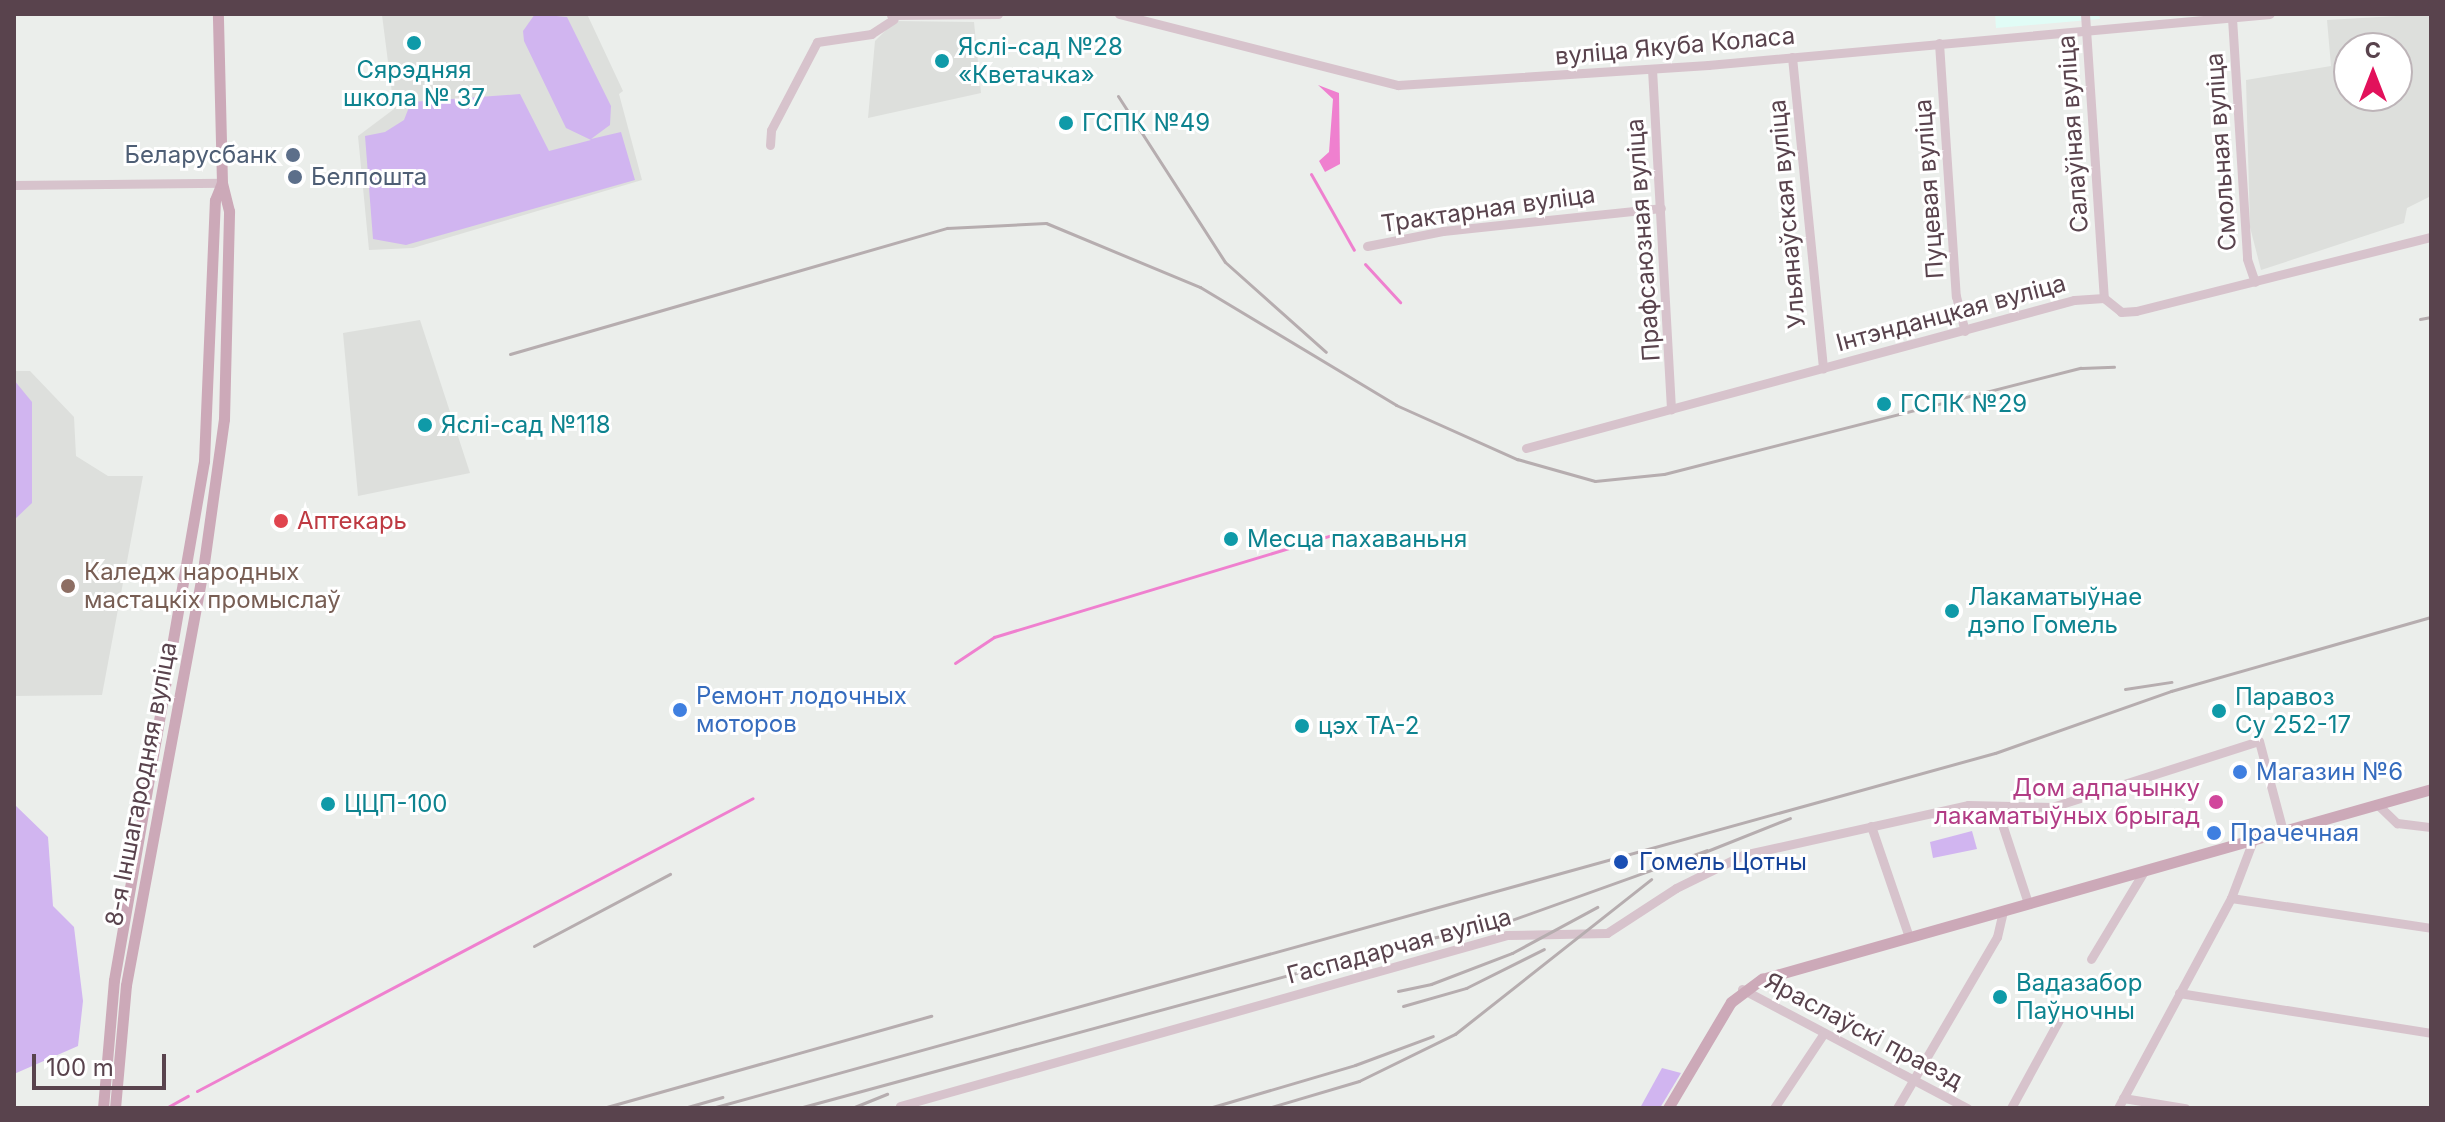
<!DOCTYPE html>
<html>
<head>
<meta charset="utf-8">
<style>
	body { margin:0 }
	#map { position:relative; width:2445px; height:1122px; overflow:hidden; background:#ebeeeb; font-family:Inter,sans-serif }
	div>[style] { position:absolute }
	.commercial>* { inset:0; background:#e1fcf6 }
	.education>* { inset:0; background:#dddfdc }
	.green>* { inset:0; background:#d1b5f0 }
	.water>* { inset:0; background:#ef80cf }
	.stream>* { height:3px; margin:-1.5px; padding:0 1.5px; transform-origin:1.5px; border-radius:1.5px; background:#ef80cf }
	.minor>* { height:9px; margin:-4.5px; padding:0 4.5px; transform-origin:4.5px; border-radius:4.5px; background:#d7c3cc }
	.major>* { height:11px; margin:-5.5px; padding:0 5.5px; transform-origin:5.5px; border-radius:5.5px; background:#cca9b8 }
	.rail>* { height:3px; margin:-1.5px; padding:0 1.5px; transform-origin:1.5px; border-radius:1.5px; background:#b6adaf }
	.dots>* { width:22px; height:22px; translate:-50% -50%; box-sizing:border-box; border:4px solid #fff; border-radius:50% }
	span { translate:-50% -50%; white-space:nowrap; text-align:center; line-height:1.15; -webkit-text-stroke:6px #fff; paint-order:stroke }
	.street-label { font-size:24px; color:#59434d }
	.culture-label { font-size:24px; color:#0d838f }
	.left { translate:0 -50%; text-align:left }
	.service-label { font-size:24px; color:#4e5e75 }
	.right { translate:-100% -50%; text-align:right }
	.health-label { font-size:24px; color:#be3a42 }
	.education-label { font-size:24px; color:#785e54 }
	.shop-label { font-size:24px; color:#366cbe }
	.hotel-label { font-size:24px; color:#b23c85 }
	.transit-label { font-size:24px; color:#164399 }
	.frame { position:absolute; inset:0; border:16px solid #59434d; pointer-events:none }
	.north { position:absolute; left:2333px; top:32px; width:80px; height:80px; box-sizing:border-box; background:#fff; border:2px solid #bdb4b8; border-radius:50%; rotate:0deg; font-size:22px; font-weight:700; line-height:32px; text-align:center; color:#59434d }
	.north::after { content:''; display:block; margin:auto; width:28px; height:36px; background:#e2115b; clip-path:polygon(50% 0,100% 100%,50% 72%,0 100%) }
	.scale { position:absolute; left:32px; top:1054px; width:134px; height:36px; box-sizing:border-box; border:4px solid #59434d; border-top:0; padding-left:10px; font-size:24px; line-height:28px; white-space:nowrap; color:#59434d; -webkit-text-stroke:6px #fff; paint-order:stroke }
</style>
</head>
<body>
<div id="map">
	<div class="commercial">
		<i style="clip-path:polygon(1995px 14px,2099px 14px,2100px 19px,1996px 28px)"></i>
	</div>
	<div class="education">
		<i style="clip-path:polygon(587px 14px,623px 91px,619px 94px,642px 180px,413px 248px,369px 250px,358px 136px,394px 109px,382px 15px)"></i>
		<i style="clip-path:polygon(evenodd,2431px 14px,2431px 196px,2407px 208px,2404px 223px,2261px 270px,2250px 227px,2246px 80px,2331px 66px,2327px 20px,2431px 14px,2349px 48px,2397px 48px,2397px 96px,2349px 96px,2349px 48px)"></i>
		<i style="clip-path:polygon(895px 21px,974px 22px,981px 93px,868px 118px,875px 41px)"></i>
		<i style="clip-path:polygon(420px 320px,470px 473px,358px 496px,343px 333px)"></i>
		<i style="clip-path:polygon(14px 371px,30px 371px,74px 417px,76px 456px,108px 476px,143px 476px,102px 695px,14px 696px)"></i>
	</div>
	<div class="green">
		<i style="clip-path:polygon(535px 14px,567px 17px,611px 106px,610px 125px,591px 139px,621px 132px,635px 180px,406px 245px,373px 239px,365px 136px,385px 132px,404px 120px,411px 102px,520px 94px,549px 151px,591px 140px,566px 128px,524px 41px,523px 31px)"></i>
		<i style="clip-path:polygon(14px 380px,32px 402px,32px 503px,14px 520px)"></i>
		<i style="clip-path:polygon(14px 804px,48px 837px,53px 906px,74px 927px,83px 1001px,78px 1046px,14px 1074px)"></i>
		<i style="clip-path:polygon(1972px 831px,1977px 849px,1933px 858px,1930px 842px)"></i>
		<i style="clip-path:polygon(1662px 1068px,1681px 1073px,1660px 1108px,1640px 1108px)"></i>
	</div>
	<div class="water">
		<i style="clip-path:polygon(1318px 85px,1339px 93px,1340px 164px,1325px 172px,1319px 161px,1329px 152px,1333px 99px)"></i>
	</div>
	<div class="stream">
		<i style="left:1311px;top:174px;width:87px;rotate:60.5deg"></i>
		<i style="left:1365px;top:264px;width:52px;rotate:47.4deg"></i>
		<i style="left:955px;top:663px;width:47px;rotate:-33.7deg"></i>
		<i style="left:994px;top:637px;width:357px;rotate:-16.8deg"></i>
		<i style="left:197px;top:1091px;width:628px;rotate:-27.79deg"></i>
		<i style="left:166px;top:1108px;width:25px;rotate:-29deg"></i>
	</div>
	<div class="minor">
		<i style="left:1119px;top:14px;width:288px;rotate:14.3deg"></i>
		<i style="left:1398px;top:85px;width:311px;rotate:-3.7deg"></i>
		<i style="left:1708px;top:65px;width:564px;rotate:-5.19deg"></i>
		<i style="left:2085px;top:14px;width:285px;rotate:86.2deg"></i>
		<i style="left:891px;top:15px;width:107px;rotate:-0.5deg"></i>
		<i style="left:2232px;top:18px;width:241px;rotate:86.4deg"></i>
		<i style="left:2247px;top:259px;width:24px;rotate:71deg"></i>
		<i style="left:1939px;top:43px;width:254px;rotate:86.2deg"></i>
		<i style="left:1956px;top:296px;width:36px;rotate:76deg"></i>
		<i style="left:1792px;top:57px;width:313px;rotate:84.3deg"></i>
		<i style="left:1652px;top:69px;width:341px;rotate:86.8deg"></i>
		<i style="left:770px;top:145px;width:15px;rotate:-86deg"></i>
		<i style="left:771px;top:130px;width:99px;rotate:-62.4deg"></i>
		<i style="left:817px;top:42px;width:55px;rotate:-8.4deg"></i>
		<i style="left:871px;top:34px;width:27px;rotate:-33deg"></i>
		<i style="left:14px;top:185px;width:208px;rotate:-0.6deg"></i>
		<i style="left:1367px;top:246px;width:77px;rotate:-11.2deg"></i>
		<i style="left:1443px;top:231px;width:219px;rotate:-6deg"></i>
		<i style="left:1526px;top:448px;width:568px;rotate:-15.11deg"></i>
		<i style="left:2074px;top:300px;width:30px;rotate:-4deg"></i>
		<i style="left:2104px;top:298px;width:22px;rotate:39deg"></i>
		<i style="left:2121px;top:312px;width:15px;rotate:-4deg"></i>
		<i style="left:2136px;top:311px;width:304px;rotate:-14.1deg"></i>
		<i style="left:2377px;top:804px;width:28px;rotate:44deg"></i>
		<i style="left:2397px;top:823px;width:34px;rotate:7deg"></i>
		<i style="left:2005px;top:808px;width:19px;rotate:96deg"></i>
		<i style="left:2003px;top:827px;width:80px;rotate:71.8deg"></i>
		<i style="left:1871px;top:826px;width:117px;rotate:71.1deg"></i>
		<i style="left:2231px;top:898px;width:202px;rotate:8.5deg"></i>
		<i style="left:2091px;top:959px;width:103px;rotate:-58.9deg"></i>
		<i style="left:1742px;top:989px;width:255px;rotate:27.9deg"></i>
		<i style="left:2179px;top:993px;width:255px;rotate:9deg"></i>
		<i style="left:2123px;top:1098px;width:63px;rotate:9.2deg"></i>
		<i style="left:900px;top:1106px;width:631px;rotate:-15.73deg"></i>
		<i style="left:1507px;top:935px;width:100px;rotate:-1.1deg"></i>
		<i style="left:1607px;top:933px;width:82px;rotate:-33.1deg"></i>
		<i style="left:1676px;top:888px;width:75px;rotate:-26.2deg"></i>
		<i style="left:1743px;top:855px;width:230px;rotate:-12.5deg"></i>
		<i style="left:1968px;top:805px;width:84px;rotate:1.4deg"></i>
		<i style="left:2052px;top:807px;width:217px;rotate:-17.7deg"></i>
		<i style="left:2259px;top:741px;width:93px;rotate:75.1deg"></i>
		<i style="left:1774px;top:1108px;width:90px;rotate:-56.3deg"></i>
		<i style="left:1897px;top:1108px;width:198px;rotate:-59.7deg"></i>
		<i style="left:1997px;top:937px;width:27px;rotate:-77deg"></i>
		<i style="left:2011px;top:1108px;width:100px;rotate:-61.4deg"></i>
		<i style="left:2118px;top:1108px;width:238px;rotate:-61.7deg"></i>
		<i style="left:2231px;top:898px;width:62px;rotate:-69.2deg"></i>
	</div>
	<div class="major">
		<i style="left:103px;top:1108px;width:128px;rotate:-85.1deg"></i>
		<i style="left:114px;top:980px;width:527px;rotate:-80.16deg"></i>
		<i style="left:204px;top:461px;width:261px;rotate:-87.6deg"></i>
		<i style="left:215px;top:200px;width:18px;rotate:-68deg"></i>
		<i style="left:115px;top:1108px;width:123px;rotate:-84.9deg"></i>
		<i style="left:126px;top:985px;width:429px;rotate:-79.5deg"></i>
		<i style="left:204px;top:563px;width:145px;rotate:-82.1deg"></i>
		<i style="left:224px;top:419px;width:208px;rotate:-88.6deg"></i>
		<i style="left:229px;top:211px;width:29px;rotate:-104deg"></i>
		<i style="left:222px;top:183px;width:169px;rotate:-91.4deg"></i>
		<i style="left:1668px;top:1108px;width:123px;rotate:-59.3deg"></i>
		<i style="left:1731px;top:1002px;width:39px;rotate:-37deg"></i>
		<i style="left:1762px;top:979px;width:695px;rotate:-15.85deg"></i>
	</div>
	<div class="rail">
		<i style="left:1118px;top:96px;width:197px;rotate:57.2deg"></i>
		<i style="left:1225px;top:262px;width:135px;rotate:41.7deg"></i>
		<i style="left:2420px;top:319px;width:11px;rotate:-10deg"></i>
		<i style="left:510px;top:354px;width:455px;rotate:-16.1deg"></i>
		<i style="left:947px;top:228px;width:99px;rotate:-2.9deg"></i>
		<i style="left:1046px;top:223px;width:167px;rotate:22.6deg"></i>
		<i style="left:1200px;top:287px;width:229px;rotate:31deg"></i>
		<i style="left:1396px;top:405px;width:133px;rotate:24.1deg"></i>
		<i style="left:1517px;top:459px;width:81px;rotate:15.8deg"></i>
		<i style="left:1595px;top:481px;width:69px;rotate:-5.8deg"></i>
		<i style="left:1664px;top:474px;width:430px;rotate:-14.3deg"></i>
		<i style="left:2081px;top:368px;width:33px;rotate:-2deg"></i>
		<i style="left:2125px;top:689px;width:47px;rotate:-8.7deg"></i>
		<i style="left:1697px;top:855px;width:100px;rotate:-21.7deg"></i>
		<i style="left:534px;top:946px;width:154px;rotate:-27.9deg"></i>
		<i style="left:1398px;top:991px;width:34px;rotate:-12deg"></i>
		<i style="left:1431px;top:984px;width:87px;rotate:-20.9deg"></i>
		<i style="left:1512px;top:953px;width:97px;rotate:-28.4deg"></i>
		<i style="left:1403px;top:1006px;width:66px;rotate:-15.9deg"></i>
		<i style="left:1466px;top:988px;width:87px;rotate:-26.6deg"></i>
		<i style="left:603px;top:1108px;width:341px;rotate:-15.7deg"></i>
		<i style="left:684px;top:1108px;width:40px;rotate:-16deg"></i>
		<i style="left:712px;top:1108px;width:1331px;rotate:-15.47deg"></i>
		<i style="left:1995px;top:753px;width:187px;rotate:-19.4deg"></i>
		<i style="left:2171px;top:691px;width:270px;rotate:-15.9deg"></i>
		<i style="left:799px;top:1108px;width:637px;rotate:-15.19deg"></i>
		<i style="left:1414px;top:941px;width:79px;rotate:-10.2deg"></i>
		<i style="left:1492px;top:927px;width:228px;rotate:-19.7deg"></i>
		<i style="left:852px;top:1108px;width:38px;rotate:-22deg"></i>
		<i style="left:1209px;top:1108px;width:152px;rotate:-16.4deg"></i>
		<i style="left:1355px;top:1065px;width:83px;rotate:-20.4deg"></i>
		<i style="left:1268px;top:1108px;width:95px;rotate:-16.5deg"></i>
		<i style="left:1359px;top:1081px;width:107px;rotate:-26.1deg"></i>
		<i style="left:1455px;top:1034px;width:250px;rotate:-38.3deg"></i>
	</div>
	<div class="dots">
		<i style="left:414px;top:43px;background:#0f9aa8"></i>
		<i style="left:942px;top:61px;background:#0f9aa8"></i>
		<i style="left:1066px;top:123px;background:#0f9aa8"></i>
		<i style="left:293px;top:155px;background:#5c6f8a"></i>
		<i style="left:295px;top:177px;background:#5c6f8a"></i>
		<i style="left:1884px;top:404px;background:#0f9aa8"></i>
		<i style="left:425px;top:425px;background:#0f9aa8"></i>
		<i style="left:281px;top:521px;background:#e0444e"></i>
		<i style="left:1231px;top:539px;background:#0f9aa8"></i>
		<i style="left:68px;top:586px;background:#8d6e63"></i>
		<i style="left:1952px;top:611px;background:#0f9aa8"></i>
		<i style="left:680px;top:710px;background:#3f7fe0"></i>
		<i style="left:2219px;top:711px;background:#0f9aa8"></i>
		<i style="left:1302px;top:726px;background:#0f9aa8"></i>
		<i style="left:2240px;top:772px;background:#3f7fe0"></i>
		<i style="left:2216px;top:802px;background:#d1479c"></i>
		<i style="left:328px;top:804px;background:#0f9aa8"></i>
		<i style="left:2214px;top:833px;background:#3f7fe0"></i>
		<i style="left:1621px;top:862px;background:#1a4fb4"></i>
		<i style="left:2000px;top:997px;background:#0f9aa8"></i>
	</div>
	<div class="street-label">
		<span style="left:1675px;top:46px;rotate:-5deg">вуліца Якуба Коласа</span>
		<span style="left:2073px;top:134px;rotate:-94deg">Салаўіная вуліца</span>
		<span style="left:2221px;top:152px;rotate:-94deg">Смольная вуліца</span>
		<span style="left:1929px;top:189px;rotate:-94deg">Пуцевая вуліца</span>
		<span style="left:1488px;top:209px;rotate:-8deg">Трактарная вуліца</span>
		<span style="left:1787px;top:214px;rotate:-95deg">Ульянаўская вуліца</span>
		<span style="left:1643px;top:240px;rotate:-94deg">Прафсаюзная вуліца</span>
		<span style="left:1951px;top:313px;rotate:-15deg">Інтэнданцкая вуліца</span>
		<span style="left:141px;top:784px;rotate:-79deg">8-я Іншагародняя вуліца</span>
		<span style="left:1399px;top:946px;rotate:-15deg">Гаспадарчая вуліца</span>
		<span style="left:1864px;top:1031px;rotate:28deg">Яраслаўскі праезд</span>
	</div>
	<div class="culture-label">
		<span class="left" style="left:958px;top:61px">Яслі-сад №28<br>«Кветачка»</span>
		<span style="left:414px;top:84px">Сярэдняя<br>школа № 37</span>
		<span class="left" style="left:1082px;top:123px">ГСПК №49</span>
		<span class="left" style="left:1900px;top:404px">ГСПК №29</span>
		<span class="left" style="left:441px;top:425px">Яслі-сад №118</span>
		<span class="left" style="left:1247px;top:539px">Месца пахаваньня</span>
		<span class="left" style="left:1968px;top:611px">Лакаматыўнае<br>дэпо Гомель</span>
		<span class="left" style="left:2235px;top:711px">Паравоз<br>Су 252-17</span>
		<span class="left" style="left:1318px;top:726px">цэх ТА-2</span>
		<span class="left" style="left:344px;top:804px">ЦЦП-100</span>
		<span class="left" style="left:2016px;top:997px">Вадазабор<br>Паўночны</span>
	</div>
	<div class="service-label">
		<span class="right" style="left:277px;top:155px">Беларусбанк</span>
		<span class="left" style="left:311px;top:177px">Белпошта</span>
	</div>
	<div class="health-label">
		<span class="left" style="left:297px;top:521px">Аптекарь</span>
	</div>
	<div class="education-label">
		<span class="left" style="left:84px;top:586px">Каледж народных<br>мастацкіх промыслаў</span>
	</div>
	<div class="shop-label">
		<span class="left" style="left:696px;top:710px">Ремонт лодочных<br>моторов</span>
		<span class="left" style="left:2256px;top:772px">Магазин №6</span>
		<span class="left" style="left:2230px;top:833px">Прачечная</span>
	</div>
	<div class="hotel-label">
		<span class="right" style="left:2200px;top:802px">Дом адпачынку<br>лакаматыўных брыгад</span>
	</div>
	<div class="transit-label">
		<span class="left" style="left:1639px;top:862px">Гомель Цотны</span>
	</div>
	<div class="frame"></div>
	<div class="north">С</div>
	<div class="scale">100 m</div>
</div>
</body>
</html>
